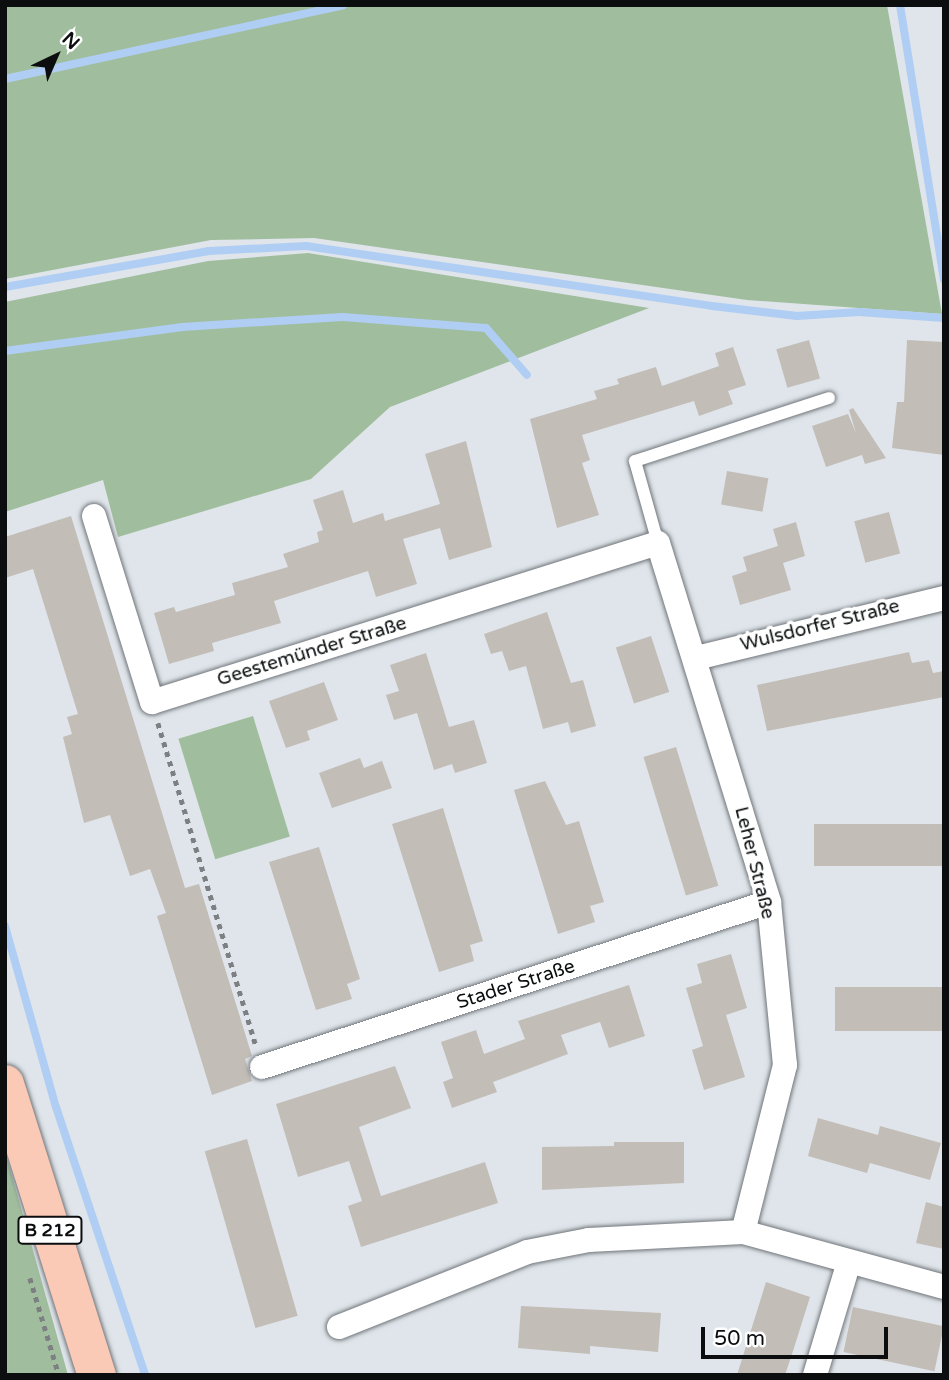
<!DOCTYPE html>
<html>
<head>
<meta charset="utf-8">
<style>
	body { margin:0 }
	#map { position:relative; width:949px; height:1380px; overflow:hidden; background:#dfe5ea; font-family:"Varela Round",sans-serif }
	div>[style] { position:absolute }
	.green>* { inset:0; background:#a0be9e; transform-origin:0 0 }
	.stream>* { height:8px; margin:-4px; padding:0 4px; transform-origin:4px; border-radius:4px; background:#b0cef4 }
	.building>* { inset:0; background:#c3bdb8; transform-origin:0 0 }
	.path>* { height:4.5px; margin-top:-2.25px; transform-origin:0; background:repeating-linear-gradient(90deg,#7c8083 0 5px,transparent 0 10px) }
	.roads { filter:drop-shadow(0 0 2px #70757a) drop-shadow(0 0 2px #70757a) }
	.service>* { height:12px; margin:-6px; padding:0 6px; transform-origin:6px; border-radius:6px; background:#fff }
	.minor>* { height:24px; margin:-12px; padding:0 12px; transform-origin:12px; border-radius:12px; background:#fff }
	.primary>* { height:38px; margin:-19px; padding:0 19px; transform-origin:19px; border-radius:19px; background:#fbcab7 }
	span { translate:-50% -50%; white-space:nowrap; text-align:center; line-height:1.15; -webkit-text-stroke:7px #fff; paint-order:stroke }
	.shield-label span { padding:2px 5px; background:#fff; border:2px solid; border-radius:5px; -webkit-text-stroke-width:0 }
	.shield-label { font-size:18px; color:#0b0d0e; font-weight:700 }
	.street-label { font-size:19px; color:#0b0d0e }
	.frame { position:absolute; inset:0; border:7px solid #0b0d0e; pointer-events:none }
	.north { position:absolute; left:21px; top:21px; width:70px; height:70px; -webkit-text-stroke:5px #fff; paint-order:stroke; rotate:44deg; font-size:19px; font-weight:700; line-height:28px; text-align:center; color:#0b0d0e }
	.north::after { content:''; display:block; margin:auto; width:24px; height:32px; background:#0b0d0e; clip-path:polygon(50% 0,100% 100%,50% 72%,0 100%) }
	.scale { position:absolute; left:701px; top:1327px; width:187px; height:32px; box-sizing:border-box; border:4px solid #0b0d0e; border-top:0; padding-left:9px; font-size:21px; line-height:24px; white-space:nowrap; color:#0b0d0e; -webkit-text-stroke:5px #fff; paint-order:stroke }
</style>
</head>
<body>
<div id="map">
	<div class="green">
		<i style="clip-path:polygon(5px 5px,887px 5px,942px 314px,747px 300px,314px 238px,211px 240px,5px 279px)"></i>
		<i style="clip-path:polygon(308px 253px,649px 308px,390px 407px,311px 479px,118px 537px,103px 480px,5px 512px,5px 302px,208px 261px)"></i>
		<i style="left:253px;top:716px;width:126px;height:78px;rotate:73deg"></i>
		<i style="clip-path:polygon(5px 1151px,68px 1375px,5px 1375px)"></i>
	</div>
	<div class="stream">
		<i style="left:900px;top:5px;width:278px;rotate:80.9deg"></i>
		<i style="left:5px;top:79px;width:346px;rotate:-12.3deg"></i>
		<i style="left:5px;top:287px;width:207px;rotate:-10deg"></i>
		<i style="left:209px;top:251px;width:97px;rotate:-3deg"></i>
		<i style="left:306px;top:246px;width:410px;rotate:8.4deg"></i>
		<i style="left:712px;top:306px;width:86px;rotate:6.7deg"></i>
		<i style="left:797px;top:316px;width:62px;rotate:-3.7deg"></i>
		<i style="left:859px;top:312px;width:85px;rotate:4deg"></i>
		<i style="left:5px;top:351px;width:179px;rotate:-7.7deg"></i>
		<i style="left:182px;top:327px;width:161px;rotate:-3.6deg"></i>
		<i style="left:343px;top:317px;width:143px;rotate:4.4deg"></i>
		<i style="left:486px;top:328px;width:62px;rotate:48.9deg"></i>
		<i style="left:5px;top:926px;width:188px;rotate:74.3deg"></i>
		<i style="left:56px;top:1107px;width:282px;rotate:71.6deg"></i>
	</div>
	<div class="building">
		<i style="left:809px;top:340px;width:40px;height:34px;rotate:74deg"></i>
		<i style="clip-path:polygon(907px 340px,944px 342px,944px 455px,892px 448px,897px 402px,904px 402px)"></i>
		<i style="clip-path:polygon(733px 347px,746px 385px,728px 391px,733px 404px,699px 416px,694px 401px,582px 435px,590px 460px,582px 463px,599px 515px,557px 528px,530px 419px,597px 399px,594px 391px,619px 384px,617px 379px,656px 367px,662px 386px,719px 366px,715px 353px)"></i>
		<i style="clip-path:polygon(853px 408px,886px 458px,865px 464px,862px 455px,826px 467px,812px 426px,848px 414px,856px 433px,849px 410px)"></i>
		<i style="clip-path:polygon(466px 441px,492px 547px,449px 560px,440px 528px,403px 539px,417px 584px,376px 597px,368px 571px,274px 601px,281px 623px,212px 643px,214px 651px,169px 664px,154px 613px,174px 607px,176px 612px,235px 595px,232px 583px,288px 567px,283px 554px,319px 542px,317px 532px,323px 530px,313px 500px,343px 490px,353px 523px,383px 513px,385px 521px,440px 504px,425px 454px)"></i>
		<i style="left:727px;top:471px;width:42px;height:34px;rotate:10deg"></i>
		<i style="left:889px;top:512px;width:43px;height:36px;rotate:75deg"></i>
		<i style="clip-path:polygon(71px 516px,185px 888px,199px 884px,252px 1056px,245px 1059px,252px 1081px,212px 1095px,157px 916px,166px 913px,150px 869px,130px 876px,110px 815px,84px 823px,63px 737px,72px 734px,67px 717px,78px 714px,33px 569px,5px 578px,5px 537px)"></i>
		<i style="clip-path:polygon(796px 522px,805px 556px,783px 563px,791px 590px,740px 605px,732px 576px,747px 571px,743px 557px,778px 546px,773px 529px)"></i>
		<i style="clip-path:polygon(547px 612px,571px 683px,583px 680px,596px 726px,571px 733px,568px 722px,543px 729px,526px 666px,509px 671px,502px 651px,491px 654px,484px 634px)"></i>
		<i style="left:651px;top:636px;width:59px;height:37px;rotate:72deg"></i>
		<i style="clip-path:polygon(909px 652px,912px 663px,929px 660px,933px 673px,944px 671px,944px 697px,767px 731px,757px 685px)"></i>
		<i style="clip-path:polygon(426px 653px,449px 727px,474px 720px,487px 763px,455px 773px,452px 764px,434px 770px,417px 713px,394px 720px,386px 695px,399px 691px,390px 665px)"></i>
		<i style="clip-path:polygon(324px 682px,338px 720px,307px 731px,310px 740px,286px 748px,269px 701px)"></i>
		<i style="left:676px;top:747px;width:145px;height:34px;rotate:73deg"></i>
		<i style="clip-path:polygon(360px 758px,364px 768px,382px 761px,392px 788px,332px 808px,319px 773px)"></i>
		<i style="clip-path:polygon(545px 781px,566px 825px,579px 821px,604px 902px,590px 906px,595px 922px,558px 934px,514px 790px)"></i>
		<i style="clip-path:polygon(443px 808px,483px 941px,470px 945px,474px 961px,439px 972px,392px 824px)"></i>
		<i style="left:944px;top:824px;width:42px;height:130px;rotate:90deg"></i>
		<i style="clip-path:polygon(319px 847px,360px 979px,347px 984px,352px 999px,316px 1010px,269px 862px)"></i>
		<i style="clip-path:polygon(731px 954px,747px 1008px,726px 1015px,745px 1077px,704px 1090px,692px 1050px,703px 1046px,686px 988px,702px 983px,697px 964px)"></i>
		<i style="clip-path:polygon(629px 985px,645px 1036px,609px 1048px,600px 1022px,561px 1035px,568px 1054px,493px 1082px,497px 1092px,452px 1108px,443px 1082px,453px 1078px,441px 1042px,476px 1030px,484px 1054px,525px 1039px,518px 1021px)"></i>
		<i style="left:944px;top:987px;width:44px;height:109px;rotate:90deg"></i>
		<i style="clip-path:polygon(395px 1066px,411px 1108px,359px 1127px,381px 1196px,485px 1162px,498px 1203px,361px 1247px,348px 1206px,362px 1201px,349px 1161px,298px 1177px,276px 1104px)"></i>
		<i style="clip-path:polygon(818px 1118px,878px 1135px,880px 1126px,941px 1143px,930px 1180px,870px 1163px,867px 1173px,808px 1156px)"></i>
		<i style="left:247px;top:1139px;width:184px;height:44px;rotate:74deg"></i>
		<i style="clip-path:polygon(614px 1142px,684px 1142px,684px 1183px,542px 1190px,542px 1147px,614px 1146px)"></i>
		<i style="clip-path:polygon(926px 1202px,944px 1207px,944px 1249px,916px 1243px)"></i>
		<i style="clip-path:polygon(766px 1282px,810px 1297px,793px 1351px,785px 1375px,737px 1375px)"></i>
		<i style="clip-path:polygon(521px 1306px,661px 1313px,658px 1352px,590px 1346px,590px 1354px,518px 1348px)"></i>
		<i style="left:853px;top:1307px;width:93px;height:46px;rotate:12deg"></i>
	</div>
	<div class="path">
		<i style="left:158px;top:723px;width:338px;rotate:73.1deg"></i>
		<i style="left:30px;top:1278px;width:101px;rotate:73.4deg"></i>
	</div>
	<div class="roads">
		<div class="service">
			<i style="left:658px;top:543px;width:85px;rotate:-105.7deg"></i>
			<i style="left:635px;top:461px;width:204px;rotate:-18deg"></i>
		</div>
		<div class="minor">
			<i style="left:94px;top:516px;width:195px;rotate:72.7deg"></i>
			<i style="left:152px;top:702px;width:530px;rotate:-17.44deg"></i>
			<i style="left:658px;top:543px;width:376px;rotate:72.8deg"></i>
			<i style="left:769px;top:902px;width:164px;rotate:84.4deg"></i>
			<i style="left:785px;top:1065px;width:172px;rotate:104.1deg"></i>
			<i style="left:696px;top:658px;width:255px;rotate:-13.6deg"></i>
			<i style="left:262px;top:1067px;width:533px;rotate:-18.03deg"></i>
			<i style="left:339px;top:1327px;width:202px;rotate:-21.7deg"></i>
			<i style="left:527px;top:1252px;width:63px;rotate:-11deg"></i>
			<i style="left:589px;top:1240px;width:154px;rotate:-3deg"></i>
			<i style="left:743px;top:1232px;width:208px;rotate:15.3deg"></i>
			<i style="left:815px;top:1375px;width:118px;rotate:-73.3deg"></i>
		</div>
		<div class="primary">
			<i style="left:5px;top:1084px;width:305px;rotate:72.5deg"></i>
		</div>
	</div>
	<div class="shield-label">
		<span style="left:50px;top:1230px">B 212</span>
	</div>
	<div class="street-label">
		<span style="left:820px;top:626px;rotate:-14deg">Wulsdorfer Straße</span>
		<span style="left:312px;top:652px;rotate:-17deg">Geestemünder Straße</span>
		<span style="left:754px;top:863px;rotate:76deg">Leher Straße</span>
		<span style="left:516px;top:985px;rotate:-18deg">Stader Straße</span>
	</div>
	<div class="frame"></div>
	<div class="north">N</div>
	<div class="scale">50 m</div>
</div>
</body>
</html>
